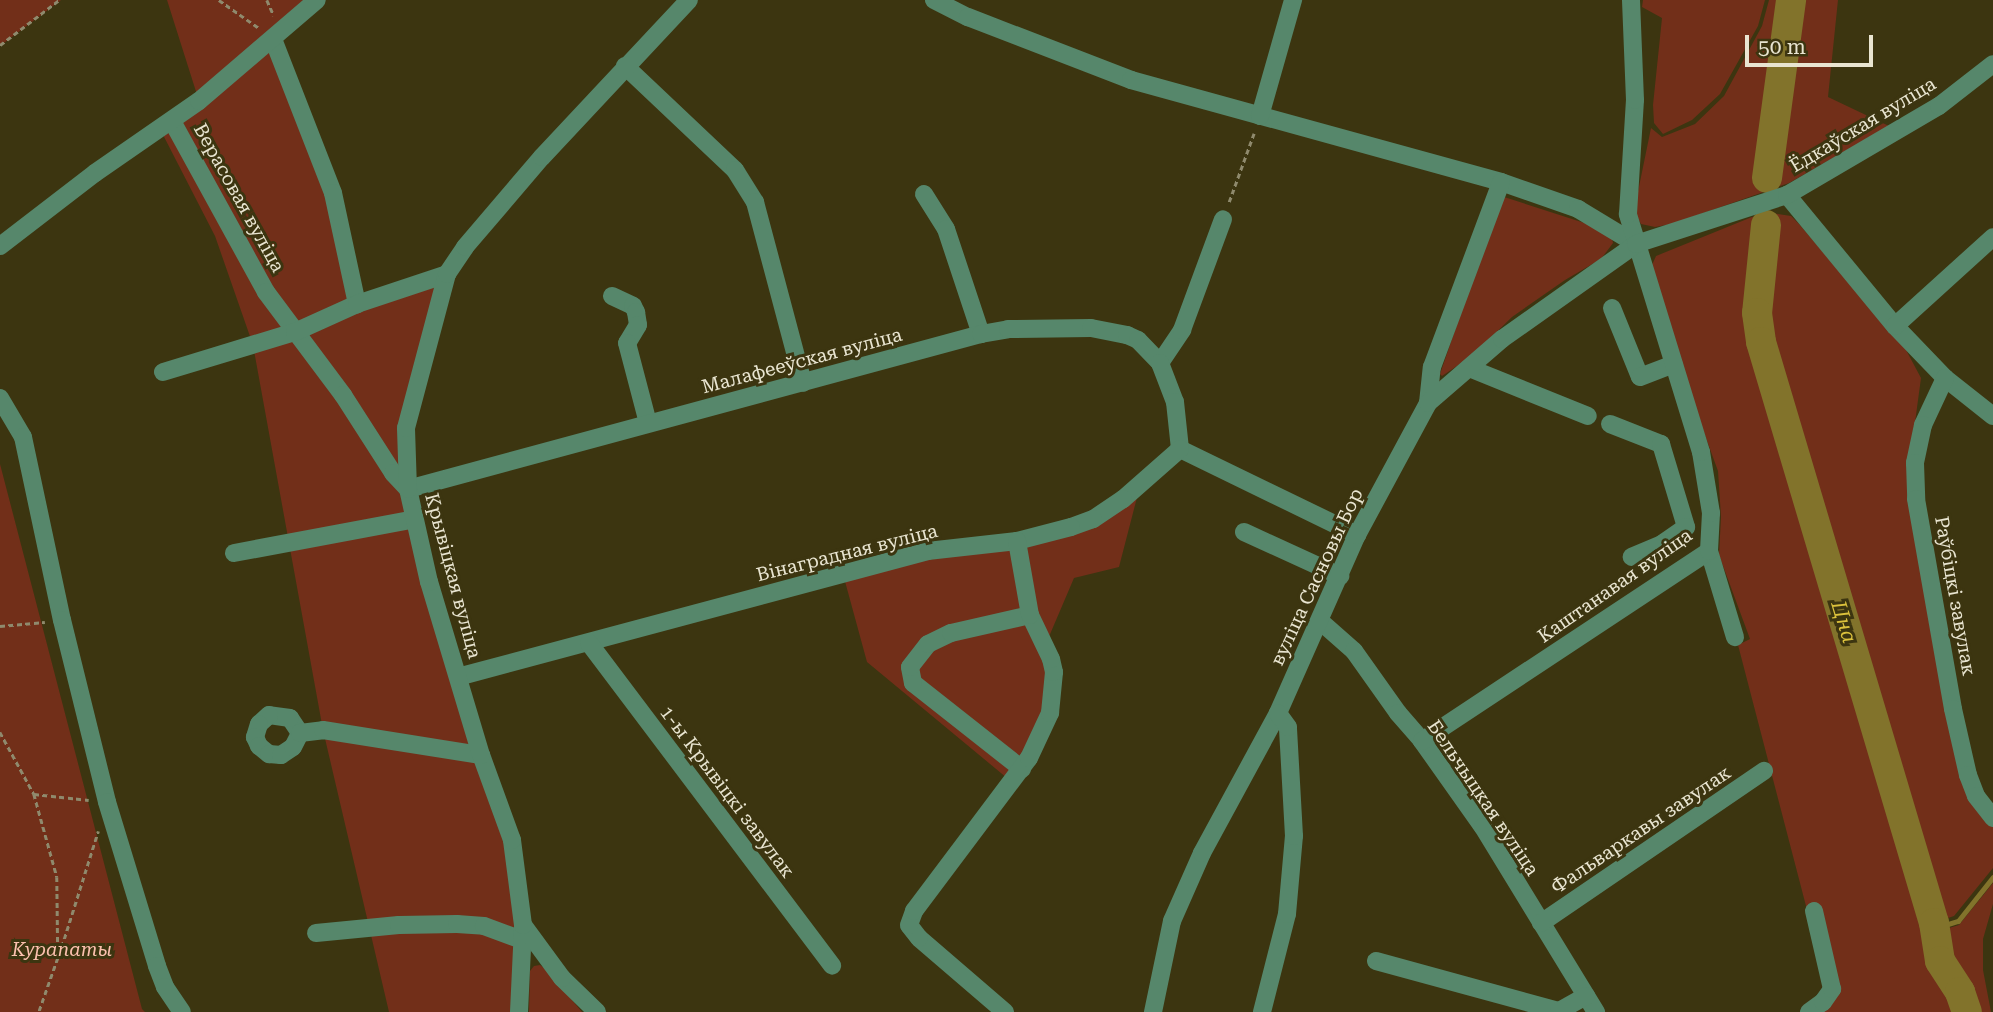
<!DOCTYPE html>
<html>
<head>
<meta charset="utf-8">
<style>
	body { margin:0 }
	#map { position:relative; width:1993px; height:1012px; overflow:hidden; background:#3c3510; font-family:"Roboto Serif",serif }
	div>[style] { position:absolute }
	.green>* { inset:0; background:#722f19 }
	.stream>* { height:5px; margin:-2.5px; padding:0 2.5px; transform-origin:2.5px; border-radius:2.5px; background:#82732b }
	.river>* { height:30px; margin:-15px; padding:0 15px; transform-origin:15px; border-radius:15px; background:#82732b }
	.path>* { height:2.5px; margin-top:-1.25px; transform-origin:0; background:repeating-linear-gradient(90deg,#8f8a6d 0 5px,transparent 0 8.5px) }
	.minor>* { height:18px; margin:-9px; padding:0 9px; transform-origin:9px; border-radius:9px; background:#56876b }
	span { translate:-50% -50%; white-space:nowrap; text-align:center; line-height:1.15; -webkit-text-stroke:6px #3c3510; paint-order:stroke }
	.street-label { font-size:19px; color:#e9e5d1 }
	.park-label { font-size:19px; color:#fcc0ae; font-style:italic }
	.water-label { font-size:21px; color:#dbc13c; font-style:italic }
	.scale { position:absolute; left:1745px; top:35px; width:128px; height:32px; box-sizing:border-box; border:4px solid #e9e5d1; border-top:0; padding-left:9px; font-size:21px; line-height:24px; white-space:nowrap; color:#e9e5d1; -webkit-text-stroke:5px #3c3510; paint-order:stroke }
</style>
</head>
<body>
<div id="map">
	<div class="green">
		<i style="clip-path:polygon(0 0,61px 0,0 46px)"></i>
		<i style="clip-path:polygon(167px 0,317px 0,273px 39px,333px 193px,357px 303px,447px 274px,409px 407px,408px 489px,512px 840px,519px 1012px,389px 1012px,323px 730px,253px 345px,215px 236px,160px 129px,199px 101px)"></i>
		<i style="clip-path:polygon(1643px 0,1765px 0,1758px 26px,1720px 94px,1692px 120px,1663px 134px,1654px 123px,1653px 105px,1662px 18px,1642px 7px)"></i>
		<i style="clip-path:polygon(1769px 0,1838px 0,1828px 97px,1889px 126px,1789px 183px,1672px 224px,1655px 227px,1641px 224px,1634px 211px,1651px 128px,1662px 137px,1695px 124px,1724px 96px,1762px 26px)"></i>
		<i style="clip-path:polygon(1501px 196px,1603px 229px,1611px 234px,1613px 243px,1601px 259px,1565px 280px,1512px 317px,1472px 356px,1442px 376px,1440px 374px)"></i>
		<i style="clip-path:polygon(1771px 213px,1791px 216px,1799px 224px,1905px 348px,1921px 378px,1909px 467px,1947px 710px,1993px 824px,1993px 868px,1954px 916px,1939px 921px,1762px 325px)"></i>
		<i style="clip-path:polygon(1752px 217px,1762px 217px,1749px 321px,1933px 961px,1956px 999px,1954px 1012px,1819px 1012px,1831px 1002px,1738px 645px,1750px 639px,1719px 555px,1721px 517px,1718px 471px,1647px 276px,1656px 256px)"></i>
		<i style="clip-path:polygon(0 464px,142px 1009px,145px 1012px,0 1012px)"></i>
		<i style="clip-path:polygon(1141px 482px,1119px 567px,1074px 578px,1045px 646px,1054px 691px,1013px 783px,867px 662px,843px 574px,1071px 527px)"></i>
		<i style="clip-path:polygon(1993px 883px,1993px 904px,1983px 939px,1983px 970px,1991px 1012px,1971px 1012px,1964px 991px,1943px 960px,1939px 931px,1959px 925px)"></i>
		<i style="clip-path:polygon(540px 965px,547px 970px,582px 1012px,529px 1012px,530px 971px,534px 966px)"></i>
	</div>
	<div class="stream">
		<i style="left:1935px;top:928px;width:24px;rotate:-17deg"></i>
		<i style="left:1958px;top:921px;width:56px;rotate:-51.5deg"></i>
	</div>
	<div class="river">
		<i style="left:1767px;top:178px;width:180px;rotate:-82.3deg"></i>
		<i style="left:1766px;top:225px;width:88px;rotate:95.8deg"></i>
		<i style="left:1757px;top:313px;width:29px;rotate:82deg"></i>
		<i style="left:1761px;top:342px;width:606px;rotate:73.42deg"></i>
		<i style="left:1934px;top:923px;width:38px;rotate:81deg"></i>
		<i style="left:1940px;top:961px;width:37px;rotate:57deg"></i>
		<i style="left:1960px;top:992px;width:21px;rotate:71deg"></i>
	</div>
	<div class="path">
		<i style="left:219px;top:0;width:49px;rotate:35deg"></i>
		<i style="left:267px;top:0;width:17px;rotate:66deg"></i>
		<i style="left:0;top:45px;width:74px;rotate:-37.3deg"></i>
		<i style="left:1229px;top:202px;width:73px;rotate:-70.1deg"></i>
		<i style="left:0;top:626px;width:45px;rotate:-5.1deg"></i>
		<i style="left:0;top:732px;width:71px;rotate:61.3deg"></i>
		<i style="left:34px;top:794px;width:86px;rotate:74.5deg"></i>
		<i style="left:57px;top:877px;width:81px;rotate:89.3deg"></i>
		<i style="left:58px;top:958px;width:57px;rotate:109.4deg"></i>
		<i style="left:34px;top:794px;width:55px;rotate:6.2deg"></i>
		<i style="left:59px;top:955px;width:130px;rotate:-72.5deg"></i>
	</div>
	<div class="minor">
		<i style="left:934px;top:0;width:38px;rotate:27deg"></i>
		<i style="left:968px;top:17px;width:175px;rotate:21.1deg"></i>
		<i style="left:1131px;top:80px;width:384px;rotate:15.4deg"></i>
		<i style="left:1501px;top:182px;width:82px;rotate:19.3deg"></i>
		<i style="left:1578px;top:209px;width:68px;rotate:31.1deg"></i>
		<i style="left:273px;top:39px;width:165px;rotate:68.7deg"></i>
		<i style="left:333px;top:193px;width:114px;rotate:77.8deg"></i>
		<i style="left:625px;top:66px;width:151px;rotate:43.4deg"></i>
		<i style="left:735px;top:170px;width:38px;rotate:58deg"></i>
		<i style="left:755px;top:202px;width:187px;rotate:75.1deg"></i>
		<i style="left:1260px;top:116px;width:121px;rotate:-74.1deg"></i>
		<i style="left:172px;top:121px;width:195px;rotate:61.2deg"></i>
		<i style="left:266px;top:292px;width:129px;rotate:53.2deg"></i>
		<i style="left:343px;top:395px;width:93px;rotate:57.3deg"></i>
		<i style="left:393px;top:473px;width:22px;rotate:47deg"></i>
		<i style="left:924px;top:194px;width:41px;rotate:57.8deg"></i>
		<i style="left:946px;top:229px;width:111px;rotate:71.6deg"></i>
		<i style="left:1787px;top:195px;width:170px;rotate:50.5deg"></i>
		<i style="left:1895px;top:326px;width:72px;rotate:46.1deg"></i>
		<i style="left:1945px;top:378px;width:61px;rotate:38.4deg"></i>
		<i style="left:0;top:246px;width:120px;rotate:-37.5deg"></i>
		<i style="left:95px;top:173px;width:126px;rotate:-34.7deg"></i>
		<i style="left:199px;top:101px;width:155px;rotate:-40.6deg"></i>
		<i style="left:612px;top:296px;width:23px;rotate:25deg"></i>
		<i style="left:633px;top:306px;width:7px;rotate:63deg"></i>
		<i style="left:636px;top:312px;width:13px;rotate:81deg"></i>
		<i style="left:638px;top:325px;width:21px;rotate:121deg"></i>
		<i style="left:627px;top:343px;width:83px;rotate:75.3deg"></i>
		<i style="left:1612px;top:308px;width:74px;rotate:67.9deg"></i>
		<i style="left:1640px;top:377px;width:36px;rotate:-21deg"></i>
		<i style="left:1895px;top:326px;width:132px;rotate:-42.2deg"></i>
		<i style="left:1160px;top:363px;width:40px;rotate:-56deg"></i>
		<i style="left:1182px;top:330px;width:118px;rotate:-69.7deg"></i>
		<i style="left:1469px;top:368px;width:128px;rotate:22deg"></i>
		<i style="left:163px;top:372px;width:138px;rotate:-16.9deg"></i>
		<i style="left:295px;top:332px;width:68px;rotate:-24.3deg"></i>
		<i style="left:357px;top:304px;width:95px;rotate:-18.4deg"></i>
		<i style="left:1945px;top:378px;width:52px;rotate:115.1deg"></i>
		<i style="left:1923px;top:425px;width:39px;rotate:102deg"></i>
		<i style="left:1915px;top:463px;width:36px;rotate:88deg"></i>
		<i style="left:1916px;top:499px;width:213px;rotate:80deg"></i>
		<i style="left:1953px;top:709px;width:68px;rotate:77.2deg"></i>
		<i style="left:1968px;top:775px;width:22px;rotate:69deg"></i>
		<i style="left:1976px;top:796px;width:28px;rotate:52deg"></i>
		<i style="left:0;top:398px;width:45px;rotate:59.5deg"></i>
		<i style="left:23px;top:437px;width:187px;rotate:78deg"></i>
		<i style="left:62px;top:620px;width:187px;rotate:76.1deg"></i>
		<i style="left:107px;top:802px;width:171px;rotate:73deg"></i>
		<i style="left:157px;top:966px;width:22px;rotate:69deg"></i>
		<i style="left:165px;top:987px;width:30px;rotate:56deg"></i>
		<i style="left:1428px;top:403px;width:36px;rotate:-84deg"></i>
		<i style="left:1432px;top:367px;width:197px;rotate:-69.5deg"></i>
		<i style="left:1610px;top:424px;width:55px;rotate:21.4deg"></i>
		<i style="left:1661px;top:444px;width:87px;rotate:73.2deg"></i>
		<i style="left:1686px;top:527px;width:29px;rotate:145deg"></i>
		<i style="left:1662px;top:544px;width:33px;rotate:157deg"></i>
		<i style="left:1180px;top:449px;width:197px;rotate:25.9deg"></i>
		<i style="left:408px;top:489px;width:594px;rotate:-15.14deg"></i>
		<i style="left:981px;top:334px;width:27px;rotate:-10deg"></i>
		<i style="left:1008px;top:329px;width:83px;rotate:-0.7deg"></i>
		<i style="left:1091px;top:328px;width:37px;rotate:11deg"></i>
		<i style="left:1127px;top:335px;width:12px;rotate:24deg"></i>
		<i style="left:1138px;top:340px;width:32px;rotate:46deg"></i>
		<i style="left:1160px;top:363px;width:42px;rotate:69deg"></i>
		<i style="left:1175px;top:402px;width:47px;rotate:83.9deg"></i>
		<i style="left:1180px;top:449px;width:76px;rotate:138.7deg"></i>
		<i style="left:1123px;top:499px;width:36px;rotate:146deg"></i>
		<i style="left:1093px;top:519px;width:23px;rotate:160deg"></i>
		<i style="left:1071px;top:527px;width:56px;rotate:165.5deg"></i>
		<i style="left:1017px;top:541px;width:90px;rotate:173.6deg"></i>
		<i style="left:928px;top:551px;width:486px;rotate:165deg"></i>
		<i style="left:1244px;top:532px;width:106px;rotate:24.6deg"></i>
		<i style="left:1709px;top:551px;width:90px;rotate:73.2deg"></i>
		<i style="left:234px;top:553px;width:184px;rotate:-10.6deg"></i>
		<i style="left:1320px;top:621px;width:45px;rotate:41.4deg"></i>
		<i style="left:1354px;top:651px;width:76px;rotate:54.6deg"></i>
		<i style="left:1398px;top:713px;width:37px;rotate:49deg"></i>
		<i style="left:1422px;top:741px;width:105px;rotate:54.7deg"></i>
		<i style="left:1483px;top:827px;width:217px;rotate:58.6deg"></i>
		<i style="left:589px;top:643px;width:404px;rotate:53deg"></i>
		<i style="left:300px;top:733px;width:18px;rotate:-124deg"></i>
		<i style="left:290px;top:718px;width:21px;rotate:-172deg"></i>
		<i style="left:269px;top:715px;width:13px;rotate:138deg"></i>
		<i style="left:259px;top:724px;width:14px;rotate:107deg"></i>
		<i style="left:255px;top:737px;width:10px;rotate:66deg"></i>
		<i style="left:259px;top:746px;width:13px;rotate:39deg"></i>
		<i style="left:269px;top:754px;width:12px;rotate:5deg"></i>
		<i style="left:281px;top:755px;width:14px;rotate:-34deg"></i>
		<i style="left:293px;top:747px;width:16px;rotate:-63deg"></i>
		<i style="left:300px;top:733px;width:23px;rotate:-7deg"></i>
		<i style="left:323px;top:730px;width:160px;rotate:9deg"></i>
		<i style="left:1422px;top:741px;width:344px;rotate:-33.5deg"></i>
		<i style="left:1709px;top:551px;width:38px;rotate:-87deg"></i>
		<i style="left:1711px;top:513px;width:62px;rotate:-99.3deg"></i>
		<i style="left:1701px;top:452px;width:249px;rotate:-107.1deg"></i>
		<i style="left:1628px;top:214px;width:114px;rotate:-86.5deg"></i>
		<i style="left:1635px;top:100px;width:100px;rotate:-92.3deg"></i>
		<i style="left:1022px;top:769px;width:139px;rotate:-141.7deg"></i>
		<i style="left:913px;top:683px;width:16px;rotate:-101deg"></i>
		<i style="left:910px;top:667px;width:29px;rotate:-52deg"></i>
		<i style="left:928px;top:644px;width:25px;rotate:-26deg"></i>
		<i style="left:951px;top:633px;width:81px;rotate:-12.8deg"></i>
		<i style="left:1541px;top:923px;width:270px;rotate:-34.3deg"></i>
		<i style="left:316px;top:933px;width:83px;rotate:-5.5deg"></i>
		<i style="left:399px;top:925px;width:58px;rotate:-1deg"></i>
		<i style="left:457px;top:924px;width:27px;rotate:4deg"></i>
		<i style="left:484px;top:926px;width:40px;rotate:20.2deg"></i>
		<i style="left:1376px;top:961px;width:190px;rotate:15.3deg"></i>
		<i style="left:1559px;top:1011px;width:31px;rotate:-29deg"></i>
		<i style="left:519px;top:1012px;width:84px;rotate:-87.3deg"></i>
		<i style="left:597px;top:1012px;width:49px;rotate:-135.8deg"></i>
		<i style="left:562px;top:978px;width:66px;rotate:-126.3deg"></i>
		<i style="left:523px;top:925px;width:86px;rotate:-97.4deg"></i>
		<i style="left:512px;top:840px;width:90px;rotate:-110deg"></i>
		<i style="left:481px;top:755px;width:181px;rotate:-106.7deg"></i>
		<i style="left:429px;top:582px;width:95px;rotate:-102.7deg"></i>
		<i style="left:408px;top:489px;width:61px;rotate:-91.9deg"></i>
		<i style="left:406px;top:428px;width:159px;rotate:-75.1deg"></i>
		<i style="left:447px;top:274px;width:32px;rotate:-56deg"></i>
		<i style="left:465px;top:247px;width:118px;rotate:-49.5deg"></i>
		<i style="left:542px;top:157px;width:215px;rotate:-46.9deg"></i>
		<i style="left:1005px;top:1012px;width:113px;rotate:-139.3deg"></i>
		<i style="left:919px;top:938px;width:16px;rotate:-128deg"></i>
		<i style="left:909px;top:925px;width:15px;rotate:-70deg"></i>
		<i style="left:914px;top:911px;width:191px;rotate:-53.1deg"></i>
		<i style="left:1029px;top:758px;width:50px;rotate:-65deg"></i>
		<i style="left:1050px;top:713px;width:41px;rotate:-84.4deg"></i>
		<i style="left:1054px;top:672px;width:13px;rotate:-103deg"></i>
		<i style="left:1051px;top:659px;width:49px;rotate:-115.5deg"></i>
		<i style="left:1030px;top:615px;width:75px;rotate:-100deg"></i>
		<i style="left:1153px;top:1012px;width:93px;rotate:-78.2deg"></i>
		<i style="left:1172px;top:921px;width:74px;rotate:-66.2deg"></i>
		<i style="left:1202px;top:853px;width:159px;rotate:-61.5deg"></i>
		<i style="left:1278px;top:713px;width:195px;rotate:-66.1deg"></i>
		<i style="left:1357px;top:535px;width:150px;rotate:-61.7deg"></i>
		<i style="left:1428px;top:403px;width:98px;rotate:-40.9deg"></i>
		<i style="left:1502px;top:339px;width:164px;rotate:-35.3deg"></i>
		<i style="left:1636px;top:244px;width:159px;rotate:-18deg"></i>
		<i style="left:1787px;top:195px;width:176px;rotate:-30.4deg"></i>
		<i style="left:1939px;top:106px;width:68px;rotate:-37.9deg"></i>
		<i style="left:1262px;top:1012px;width:101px;rotate:-75.7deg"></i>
		<i style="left:1287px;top:914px;width:78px;rotate:-84.9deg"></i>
		<i style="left:1294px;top:836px;width:109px;rotate:-93.2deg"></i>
		<i style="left:1288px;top:727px;width:17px;rotate:-126deg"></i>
		<i style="left:1809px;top:1012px;width:17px;rotate:-36deg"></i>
		<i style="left:1823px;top:1002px;width:16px;rotate:-55deg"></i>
		<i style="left:1832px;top:989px;width:80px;rotate:-103deg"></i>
	</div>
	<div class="street-label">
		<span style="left:1863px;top:125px;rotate:-31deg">Ёдкаўская вуліца</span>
		<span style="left:239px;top:198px;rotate:61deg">Верасовая вуліца</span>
		<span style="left:802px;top:361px;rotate:-15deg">Малафееўская вуліца</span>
		<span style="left:847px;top:553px;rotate:-14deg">Вінаградная вуліца</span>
		<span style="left:453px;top:576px;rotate:75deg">Крывіцкая вуліца</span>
		<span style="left:1317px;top:577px;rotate:-65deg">вуліца Сасновы Бор</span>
		<span style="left:1615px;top:586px;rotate:-35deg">Каштанавая вуліца</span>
		<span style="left:1955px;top:596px;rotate:80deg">Раўбіцкі завулак</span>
		<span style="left:727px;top:792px;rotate:53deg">1-ы Крывіцкі завулак</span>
		<span style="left:1483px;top:798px;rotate:56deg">Бельчыцкая вуліца</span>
		<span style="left:1641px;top:830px;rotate:-34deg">Фальваркавы завулак</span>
	</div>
	<div class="park-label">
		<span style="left:62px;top:950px">Курапаты</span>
	</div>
	<div class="water-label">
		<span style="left:1844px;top:622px;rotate:73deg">Цна</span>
	</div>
	<div class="scale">50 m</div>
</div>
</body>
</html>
